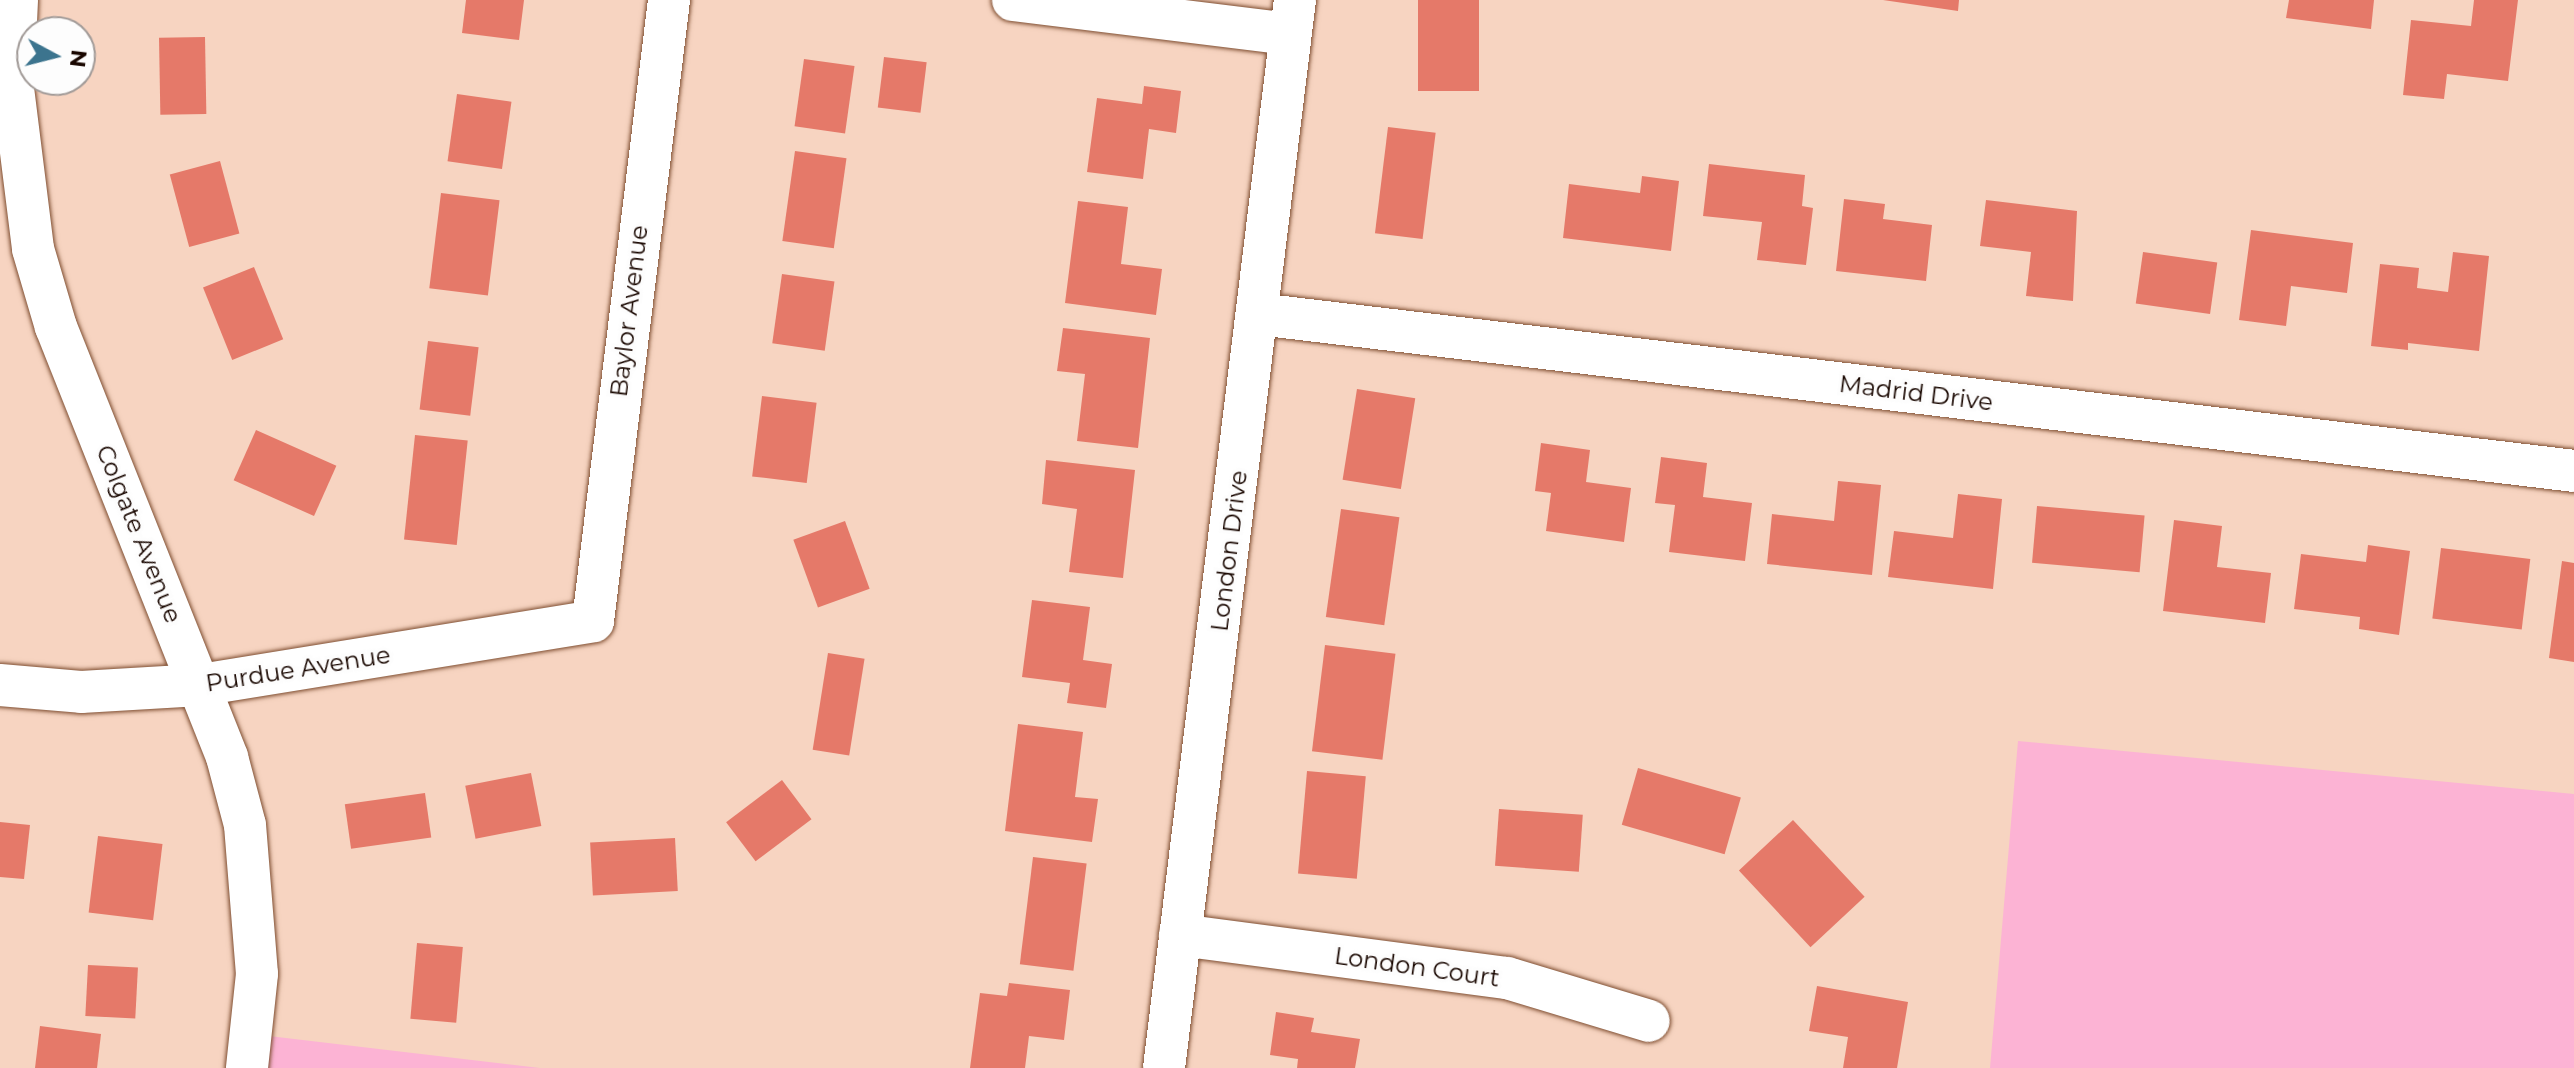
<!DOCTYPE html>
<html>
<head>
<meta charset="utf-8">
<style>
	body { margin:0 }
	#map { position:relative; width:2574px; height:1068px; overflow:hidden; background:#f7d4c1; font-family:Montserrat,sans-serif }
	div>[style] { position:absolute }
	.green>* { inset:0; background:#fcb3d4 }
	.building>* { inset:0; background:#e57969; transform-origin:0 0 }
	.roads { filter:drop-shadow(0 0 2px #7f4e31) drop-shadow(0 0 2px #7f4e31) }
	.minor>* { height:42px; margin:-21px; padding:0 21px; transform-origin:21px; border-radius:21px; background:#fff }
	span { translate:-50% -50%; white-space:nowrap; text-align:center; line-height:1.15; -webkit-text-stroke:7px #fdfdfd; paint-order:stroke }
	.street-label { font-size:24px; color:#190700 }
	.north { position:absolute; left:16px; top:16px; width:80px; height:80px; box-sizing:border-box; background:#fdfdfd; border:2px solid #a29b98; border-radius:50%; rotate:97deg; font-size:22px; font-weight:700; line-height:32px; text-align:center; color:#190700 }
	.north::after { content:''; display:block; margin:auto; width:28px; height:36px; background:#3c748e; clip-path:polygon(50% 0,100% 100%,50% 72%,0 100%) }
</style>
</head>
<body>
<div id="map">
	<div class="green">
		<i style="clip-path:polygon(2018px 741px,2574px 794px,2574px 1068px,1990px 1068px)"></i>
		<i style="clip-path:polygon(252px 1034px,540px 1068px,247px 1068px)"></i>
	</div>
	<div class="building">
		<i style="clip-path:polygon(466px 0,524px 0,519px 40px,462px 33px)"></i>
		<i style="left:1418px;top:0;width:61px;height:91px"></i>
		<i style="clip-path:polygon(1883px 0,1959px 0,1958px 11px)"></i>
		<i style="clip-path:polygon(2289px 0,2374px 0,2371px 29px,2286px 18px)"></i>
		<i style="clip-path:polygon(2474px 0,2518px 0,2508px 81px,2447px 74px,2444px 99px,2403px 95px,2411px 20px,2471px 26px)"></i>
		<i style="left:205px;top:37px;width:77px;height:46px;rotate:89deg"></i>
		<i style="left:884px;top:57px;width:43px;height:51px;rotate:7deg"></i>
		<i style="left:804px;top:59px;width:51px;height:68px;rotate:8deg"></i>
		<i style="clip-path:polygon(1144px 86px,1181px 91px,1176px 133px,1149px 129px,1143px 179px,1087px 172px,1097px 98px,1142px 104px)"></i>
		<i style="left:457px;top:94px;width:55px;height:68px;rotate:8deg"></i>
		<i style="left:1388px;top:127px;width:48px;height:107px;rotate:7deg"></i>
		<i style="left:795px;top:151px;width:52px;height:91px;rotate:8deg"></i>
		<i style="left:220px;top:161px;width:75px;height:52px;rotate:75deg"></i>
		<i style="clip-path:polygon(1709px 164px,1805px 175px,1802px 206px,1813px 208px,1806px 265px,1757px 260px,1762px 222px,1703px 216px)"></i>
		<i style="clip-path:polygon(1642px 176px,1679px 181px,1671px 251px,1563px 238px,1569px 184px,1640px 193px)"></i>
		<i style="left:441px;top:193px;width:59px;height:96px;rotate:7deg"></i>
		<i style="clip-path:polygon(1844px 199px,1885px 204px,1883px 219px,1932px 225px,1926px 281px,1836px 271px)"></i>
		<i style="clip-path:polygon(1986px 200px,2077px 211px,2073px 301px,2026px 296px,2031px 252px,1980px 246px)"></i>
		<i style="clip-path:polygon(1078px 201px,1128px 207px,1121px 264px,1162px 269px,1156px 315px,1065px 303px)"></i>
		<i style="clip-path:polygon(2251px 230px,2353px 243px,2347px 293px,2291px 286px,2286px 326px,2239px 320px)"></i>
		<i style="left:2143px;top:252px;width:75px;height:52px;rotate:8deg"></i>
		<i style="clip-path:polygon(2453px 252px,2489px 256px,2479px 351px,2408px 343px,2408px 350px,2371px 346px,2380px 264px,2419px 268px,2417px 288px,2448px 292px)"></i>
		<i style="left:254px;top:267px;width:78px;height:55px;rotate:68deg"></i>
		<i style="left:782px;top:274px;width:53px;height:70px;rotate:8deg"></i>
		<i style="clip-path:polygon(1063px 328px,1150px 338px,1138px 448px,1077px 441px,1085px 374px,1057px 371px)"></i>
		<i style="left:428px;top:341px;width:51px;height:69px;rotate:7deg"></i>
		<i style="left:1357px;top:389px;width:59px;height:92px;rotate:9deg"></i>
		<i style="left:762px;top:396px;width:55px;height:81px;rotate:7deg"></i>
		<i style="left:256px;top:430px;width:88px;height:55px;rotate:24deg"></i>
		<i style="left:415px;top:435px;width:53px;height:105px;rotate:6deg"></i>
		<i style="clip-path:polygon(1541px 443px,1590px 450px,1586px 482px,1631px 488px,1624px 542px,1546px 531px,1551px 493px,1535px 491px)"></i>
		<i style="clip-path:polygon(1661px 457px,1707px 463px,1703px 497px,1752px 503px,1745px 561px,1669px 552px,1675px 505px,1655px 503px)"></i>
		<i style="clip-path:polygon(1046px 460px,1135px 470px,1123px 578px,1069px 572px,1077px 509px,1042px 504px)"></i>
		<i style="clip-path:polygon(1838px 481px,1881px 485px,1872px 575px,1767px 564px,1772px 514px,1834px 521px)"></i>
		<i style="clip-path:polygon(1958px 494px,2002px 499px,1993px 589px,1888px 577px,1894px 531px,1953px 538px)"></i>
		<i style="left:2037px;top:506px;width:108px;height:57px;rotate:5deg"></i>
		<i style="left:1341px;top:509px;width:59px;height:109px;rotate:8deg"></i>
		<i style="clip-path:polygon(2174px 520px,2222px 526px,2217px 567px,2271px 573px,2265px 623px,2163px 611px)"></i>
		<i style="left:845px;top:521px;width:72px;height:55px;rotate:70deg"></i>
		<i style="clip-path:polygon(2368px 545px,2410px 551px,2399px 635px,2359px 629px,2360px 617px,2294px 609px,2301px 554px,2366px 562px)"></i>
		<i style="left:2441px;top:548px;width:90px;height:71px;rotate:7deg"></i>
		<i style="clip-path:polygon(2562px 561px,2574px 563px,2574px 662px,2549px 658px)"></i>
		<i style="clip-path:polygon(1032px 600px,1090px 607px,1083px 660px,1112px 664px,1106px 708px,1067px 703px,1070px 683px,1022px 677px)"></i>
		<i style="left:1325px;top:645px;width:71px;height:107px;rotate:7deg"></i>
		<i style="left:828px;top:653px;width:37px;height:98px;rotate:9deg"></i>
		<i style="clip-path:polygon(1018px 724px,1083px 732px,1075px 797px,1098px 799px,1092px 842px,1005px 831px)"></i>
		<i style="left:1638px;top:768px;width:107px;height:59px;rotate:16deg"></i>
		<i style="left:1307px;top:771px;width:59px;height:103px;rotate:5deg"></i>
		<i style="left:531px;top:773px;width:54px;height:67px;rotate:79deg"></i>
		<i style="left:782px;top:780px;width:49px;height:70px;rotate:53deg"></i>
		<i style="left:425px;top:793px;width:45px;height:81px;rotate:82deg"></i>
		<i style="left:1499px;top:809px;width:84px;height:57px;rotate:4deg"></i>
		<i style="left:1793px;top:820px;width:105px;height:74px;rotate:47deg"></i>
		<i style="clip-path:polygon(0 822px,30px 825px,24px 879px,0 877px)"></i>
		<i style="left:98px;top:836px;width:65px;height:77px;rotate:7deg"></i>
		<i style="left:675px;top:838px;width:53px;height:85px;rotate:87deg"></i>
		<i style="left:1033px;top:857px;width:54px;height:108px;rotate:7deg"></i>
		<i style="left:417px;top:943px;width:46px;height:76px;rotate:5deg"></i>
		<i style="left:88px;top:965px;width:50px;height:51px;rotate:3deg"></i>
		<i style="clip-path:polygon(1009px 983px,1070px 990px,1064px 1040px,1029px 1036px,1025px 1068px,970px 1068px,980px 993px,1007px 996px)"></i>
		<i style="clip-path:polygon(1817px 986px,1908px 1002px,1897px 1068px,1843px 1068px,1848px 1037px,1809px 1031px)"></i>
		<i style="clip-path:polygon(1276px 1012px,1314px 1018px,1311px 1032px,1360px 1039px,1355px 1068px,1297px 1068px,1298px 1059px,1270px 1055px)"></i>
		<i style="clip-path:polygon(40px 1026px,101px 1034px,97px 1068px,35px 1068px)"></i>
	</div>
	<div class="roads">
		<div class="minor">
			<i style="left:17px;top:0;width:88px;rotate:92.6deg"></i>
			<i style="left:13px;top:88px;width:162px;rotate:82.9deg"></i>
			<i style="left:33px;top:249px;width:81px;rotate:73.6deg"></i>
			<i style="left:56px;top:327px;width:463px;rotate:68.3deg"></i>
			<i style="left:227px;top:757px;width:70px;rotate:75.2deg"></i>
			<i style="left:245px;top:825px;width:149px;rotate:85.4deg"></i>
			<i style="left:257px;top:974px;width:95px;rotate:96.1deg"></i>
			<i style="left:1013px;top:0;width:279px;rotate:7deg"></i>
			<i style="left:1258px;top:314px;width:1325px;rotate:6.8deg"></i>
			<i style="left:0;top:685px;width:81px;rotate:4.9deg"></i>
			<i style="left:81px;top:692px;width:119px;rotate:-3.4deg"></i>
			<i style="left:200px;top:685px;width:398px;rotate:-9.2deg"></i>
			<i style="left:593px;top:621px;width:626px;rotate:-83.02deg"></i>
			<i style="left:1180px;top:935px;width:330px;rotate:7.5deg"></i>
			<i style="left:1507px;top:978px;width:148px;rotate:16.8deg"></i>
			<i style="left:1164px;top:1068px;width:1076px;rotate:-83.01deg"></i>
		</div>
	</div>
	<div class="street-label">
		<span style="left:629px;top:311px;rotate:-83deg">Baylor Avenue</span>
		<span style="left:1916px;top:393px;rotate:7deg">Madrid Drive</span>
		<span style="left:139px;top:534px;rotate:68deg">Colgate Avenue</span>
		<span style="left:1229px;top:551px;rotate:-83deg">London Drive</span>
		<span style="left:298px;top:669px;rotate:-9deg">Purdue Avenue</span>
		<span style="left:1417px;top:967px;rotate:8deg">London Court</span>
	</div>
	<div class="north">N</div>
</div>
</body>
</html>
